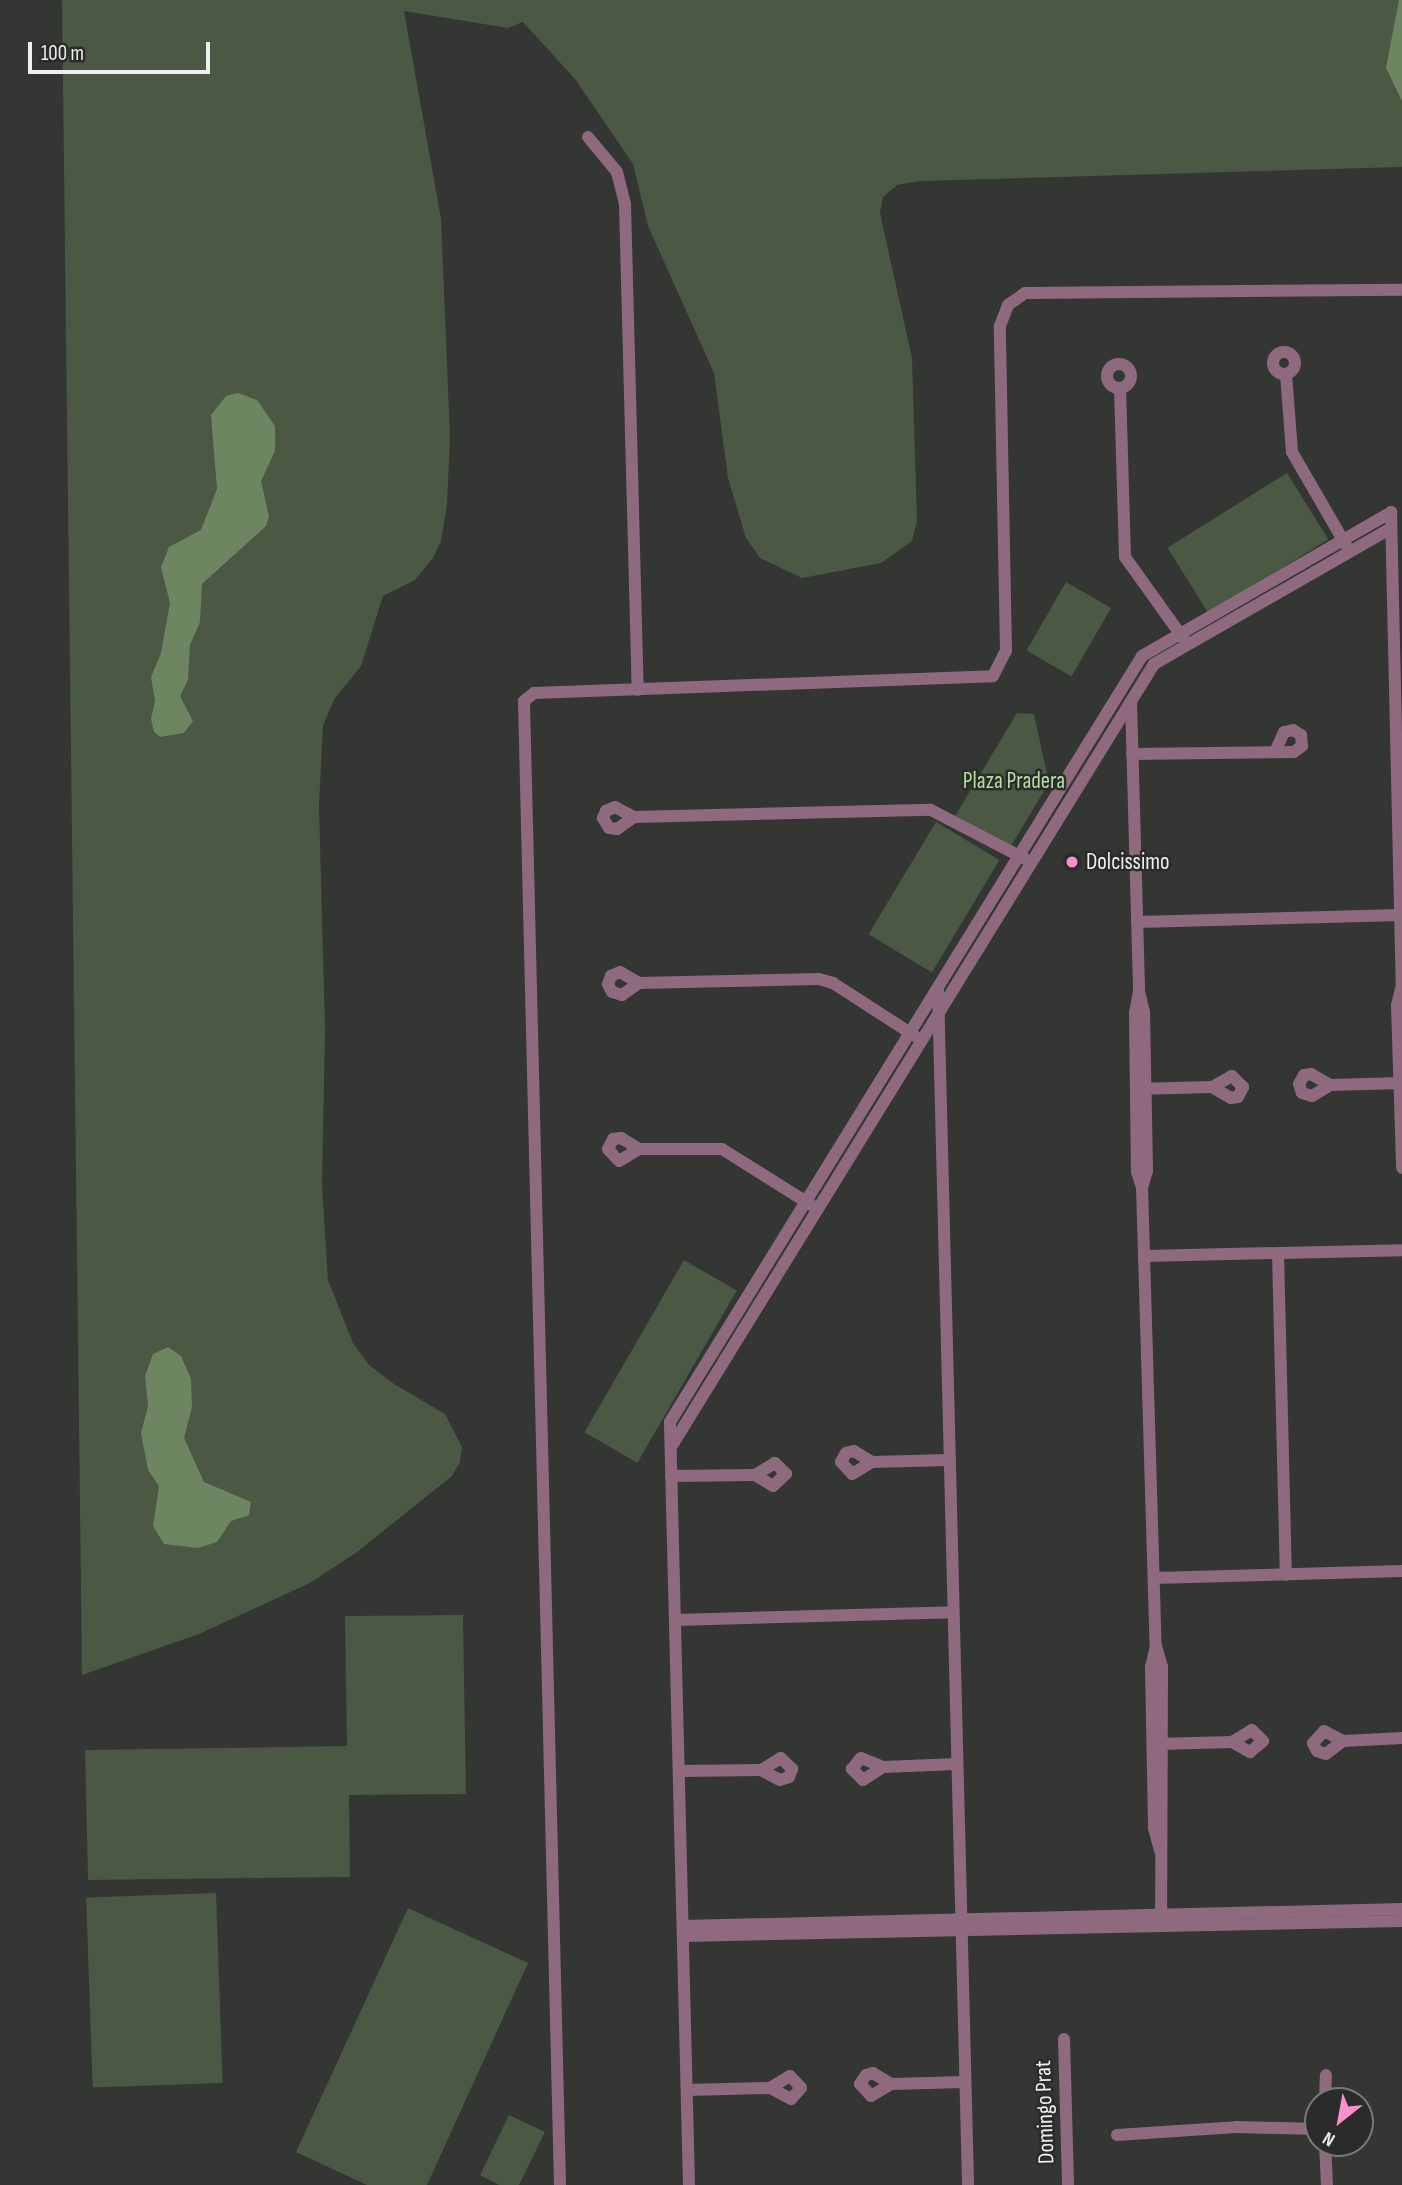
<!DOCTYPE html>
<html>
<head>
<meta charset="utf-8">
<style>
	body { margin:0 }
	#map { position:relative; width:1402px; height:2185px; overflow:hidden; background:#333632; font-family:"Sofia Sans Condensed",sans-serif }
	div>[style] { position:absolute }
	.green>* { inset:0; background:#4a5844; transform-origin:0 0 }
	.water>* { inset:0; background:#6d8560 }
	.minor>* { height:12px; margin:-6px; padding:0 6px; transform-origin:6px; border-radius:6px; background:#8f6a7f }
	.minor>.ring { margin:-6px; padding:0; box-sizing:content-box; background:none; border:12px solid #8f6a7f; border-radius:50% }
	.dots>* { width:19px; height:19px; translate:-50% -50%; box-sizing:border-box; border:4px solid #292c28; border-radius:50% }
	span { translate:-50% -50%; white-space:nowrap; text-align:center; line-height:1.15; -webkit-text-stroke:5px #292c28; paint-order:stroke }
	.park-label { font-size:23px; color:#b6dea2 }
	.poi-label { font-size:23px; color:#eef0ee }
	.left { translate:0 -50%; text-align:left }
	.street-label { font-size:23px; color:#eef0ee }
	.north { position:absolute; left:1304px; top:2087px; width:70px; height:70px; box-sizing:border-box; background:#292c28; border:2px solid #787a77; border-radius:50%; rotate:211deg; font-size:19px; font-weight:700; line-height:28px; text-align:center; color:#eef0ee }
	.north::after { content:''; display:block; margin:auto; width:24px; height:32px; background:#f790cd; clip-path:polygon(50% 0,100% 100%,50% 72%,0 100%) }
	.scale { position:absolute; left:28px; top:42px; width:182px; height:32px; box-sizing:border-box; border:4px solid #eef0ee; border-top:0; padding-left:9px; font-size:21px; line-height:24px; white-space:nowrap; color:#eef0ee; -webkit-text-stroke:5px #292c28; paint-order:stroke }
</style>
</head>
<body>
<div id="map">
	<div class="green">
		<i style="clip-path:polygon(62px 0,1402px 0,1402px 167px,921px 181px,897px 185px,883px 197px,880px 213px,912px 358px,917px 521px,912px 541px,881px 563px,802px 578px,760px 558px,746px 538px,728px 478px,714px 373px,648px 226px,633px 164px,575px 79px,523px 22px,508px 28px,404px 11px,441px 219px,450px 437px,447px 505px,441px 541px,433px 558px,415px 580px,383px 596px,361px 666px,335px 698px,323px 725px,319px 806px,325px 1029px,322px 1187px,328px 1280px,353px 1343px,369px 1365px,394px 1384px,445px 1414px,462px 1447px,460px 1462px,452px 1476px,357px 1552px,310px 1583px,199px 1634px,82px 1675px)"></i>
		<i style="left:1287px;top:473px;width:78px;height:141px;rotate:58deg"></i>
		<i style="left:1066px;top:582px;width:52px;height:79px;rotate:30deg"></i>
		<i style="clip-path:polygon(1017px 713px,1034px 714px,1049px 783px,1011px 846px,955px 816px)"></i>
		<i style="left:936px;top:822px;width:74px;height:131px;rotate:31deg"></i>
		<i style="left:684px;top:1260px;width:61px;height:199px;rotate:30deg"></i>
		<i style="clip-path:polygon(463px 1615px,466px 1794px,349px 1795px,350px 1877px,88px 1880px,85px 1750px,347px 1746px,345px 1616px)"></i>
		<i style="left:216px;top:1893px;width:190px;height:130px;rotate:88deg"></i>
		<i style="clip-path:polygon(408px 1908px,528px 1963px,427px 2185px,367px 2185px,296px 2152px)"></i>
		<i style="clip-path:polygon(509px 2115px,545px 2132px,519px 2185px,499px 2185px,480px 2175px)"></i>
	</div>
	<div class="water">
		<i style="clip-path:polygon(1399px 0,1402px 0,1402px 101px,1386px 68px)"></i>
		<i style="clip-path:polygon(238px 393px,257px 400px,275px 426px,275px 451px,261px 481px,269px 517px,266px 526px,202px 584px,200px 622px,190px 645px,188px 680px,180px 696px,193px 721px,184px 733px,160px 737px,154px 732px,151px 719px,155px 701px,151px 677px,161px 653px,170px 603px,161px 567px,169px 547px,201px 530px,217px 489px,211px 415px,226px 396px)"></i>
		<i style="clip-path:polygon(168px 1347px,181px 1356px,191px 1379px,192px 1407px,184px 1438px,204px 1482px,251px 1502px,249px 1515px,231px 1521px,217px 1542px,198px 1548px,164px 1544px,153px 1526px,159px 1486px,148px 1470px,141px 1433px,148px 1406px,145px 1376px,153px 1354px)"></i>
	</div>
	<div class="minor">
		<i style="left:588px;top:137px;width:45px;rotate:50.4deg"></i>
		<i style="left:617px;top:172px;width:33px;rotate:76deg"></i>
		<i style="left:625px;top:204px;width:486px;rotate:88.5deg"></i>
		<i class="ring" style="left:1273px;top:352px;width:10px;height:10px"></i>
		<i class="ring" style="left:1107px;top:364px;width:12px;height:12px"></i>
		<i style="left:1286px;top:374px;width:78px;rotate:85.6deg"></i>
		<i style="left:1292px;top:452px;width:108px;rotate:59.9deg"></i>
		<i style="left:1120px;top:388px;width:169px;rotate:88.3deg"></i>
		<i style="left:1125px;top:557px;width:100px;rotate:54.4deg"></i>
		<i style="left:1131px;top:701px;width:290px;rotate:88.4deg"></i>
		<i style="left:1139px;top:991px;width:22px;rotate:100deg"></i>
		<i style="left:1135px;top:1013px;width:159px;rotate:89.3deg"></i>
		<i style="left:1137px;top:1172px;width:16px;rotate:72deg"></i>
		<i style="left:1142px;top:1187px;width:459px;rotate:88.3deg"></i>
		<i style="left:1156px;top:1646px;width:22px;rotate:103deg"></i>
		<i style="left:1151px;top:1667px;width:161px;rotate:88.9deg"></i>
		<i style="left:1154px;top:1828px;width:23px;rotate:75deg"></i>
		<i style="left:1132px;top:754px;width:162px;rotate:-0.7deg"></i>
		<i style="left:1294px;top:752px;width:10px;rotate:-37deg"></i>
		<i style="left:1302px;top:746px;width:11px;rotate:-95deg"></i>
		<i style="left:1301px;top:735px;width:9px;rotate:-148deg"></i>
		<i style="left:1293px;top:730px;width:9px;rotate:167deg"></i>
		<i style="left:1284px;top:732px;width:22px;rotate:114deg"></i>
		<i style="left:634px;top:817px;width:21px;rotate:145deg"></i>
		<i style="left:617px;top:829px;width:8px;rotate:-173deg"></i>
		<i style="left:609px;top:828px;width:12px;rotate:-121deg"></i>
		<i style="left:603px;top:818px;width:8px;rotate:-67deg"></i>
		<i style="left:606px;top:811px;width:10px;rotate:-24deg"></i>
		<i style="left:615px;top:807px;width:21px;rotate:28deg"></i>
		<i style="left:634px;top:817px;width:297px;rotate:-1.4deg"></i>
		<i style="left:931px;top:810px;width:106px;rotate:27.5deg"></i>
		<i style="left:1137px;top:922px;width:263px;rotate:-1.5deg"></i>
		<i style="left:639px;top:983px;width:21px;rotate:145deg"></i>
		<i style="left:622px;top:995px;width:10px;rotate:-163deg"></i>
		<i style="left:612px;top:992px;width:9px;rotate:-117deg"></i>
		<i style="left:608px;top:984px;width:9px;rotate:-69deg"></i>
		<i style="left:611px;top:976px;width:10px;rotate:-24deg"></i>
		<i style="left:620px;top:972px;width:22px;rotate:30deg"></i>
		<i style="left:639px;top:983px;width:180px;rotate:-1.3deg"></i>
		<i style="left:819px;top:979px;width:15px;rotate:16deg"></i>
		<i style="left:833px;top:983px;width:98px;rotate:32.9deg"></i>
		<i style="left:1402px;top:985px;width:21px;rotate:104deg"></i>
		<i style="left:1397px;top:1005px;width:163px;rotate:88.2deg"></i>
		<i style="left:938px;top:989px;width:1196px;rotate:88.56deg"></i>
		<i style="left:1140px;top:995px;width:17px;rotate:77deg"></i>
		<i style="left:1144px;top:1012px;width:159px;rotate:88.9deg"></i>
		<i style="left:1147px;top:1171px;width:17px;rotate:107deg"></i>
		<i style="left:1330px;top:1085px;width:22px;rotate:-150deg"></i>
		<i style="left:1311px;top:1074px;width:7px;rotate:172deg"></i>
		<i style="left:1304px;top:1075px;width:10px;rotate:119deg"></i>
		<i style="left:1299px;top:1084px;width:9px;rotate:72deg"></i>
		<i style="left:1302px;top:1093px;width:10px;rotate:17deg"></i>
		<i style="left:1312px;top:1096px;width:21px;rotate:-31deg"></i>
		<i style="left:1330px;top:1085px;width:72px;rotate:-1.6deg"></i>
		<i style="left:1137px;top:1089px;width:75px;rotate:-1.5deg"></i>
		<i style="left:1212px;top:1087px;width:22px;rotate:30deg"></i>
		<i style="left:1231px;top:1098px;width:7px;rotate:-8deg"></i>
		<i style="left:1238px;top:1097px;width:11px;rotate:-63deg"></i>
		<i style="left:1243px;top:1087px;width:16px;rotate:-135deg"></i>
		<i style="left:1232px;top:1076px;width:23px;rotate:151deg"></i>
		<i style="left:639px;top:1149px;width:23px;rotate:149deg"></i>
		<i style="left:619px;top:1161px;width:16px;rotate:-133deg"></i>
		<i style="left:608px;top:1149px;width:11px;rotate:-63deg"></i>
		<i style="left:613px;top:1139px;width:8px;rotate:-7deg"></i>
		<i style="left:621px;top:1138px;width:21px;rotate:31deg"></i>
		<i style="left:639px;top:1149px;width:83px"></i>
		<i style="left:722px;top:1149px;width:107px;rotate:32.1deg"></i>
		<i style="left:1278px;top:1253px;width:322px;rotate:88.6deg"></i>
		<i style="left:1144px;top:1256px;width:258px;rotate:-1.3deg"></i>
		<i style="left:671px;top:1447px;width:920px;rotate:-58.33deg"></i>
		<i style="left:1154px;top:664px;width:273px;rotate:-29.8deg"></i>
		<i style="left:872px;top:1462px;width:21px;rotate:-149deg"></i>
		<i style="left:854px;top:1451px;width:8px;rotate:166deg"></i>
		<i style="left:846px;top:1453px;width:10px;rotate:119deg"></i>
		<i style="left:841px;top:1462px;width:16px;rotate:47deg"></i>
		<i style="left:852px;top:1474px;width:23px;rotate:-31deg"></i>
		<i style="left:872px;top:1462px;width:77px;rotate:-1.5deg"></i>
		<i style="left:671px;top:1476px;width:84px;rotate:-0.7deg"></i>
		<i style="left:755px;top:1475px;width:21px;rotate:31deg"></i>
		<i style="left:773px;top:1486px;width:18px;rotate:-43deg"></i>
		<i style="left:786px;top:1474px;width:16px;rotate:-135deg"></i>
		<i style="left:775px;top:1463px;width:23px;rotate:149deg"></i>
		<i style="left:1154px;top:1578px;width:248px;rotate:-1.6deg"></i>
		<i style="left:675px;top:1620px;width:278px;rotate:-1.6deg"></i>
		<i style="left:1156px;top:1646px;width:22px;rotate:74deg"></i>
		<i style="left:1162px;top:1667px;width:253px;rotate:90.2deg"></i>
		<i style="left:1343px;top:1741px;width:21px;rotate:143deg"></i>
		<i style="left:1326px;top:1754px;width:9px;rotate:-162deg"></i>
		<i style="left:1317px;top:1751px;width:9px;rotate:-117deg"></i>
		<i style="left:1313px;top:1743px;width:16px;rotate:-47deg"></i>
		<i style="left:1324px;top:1731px;width:21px;rotate:28deg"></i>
		<i style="left:1343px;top:1741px;width:59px;rotate:-2.9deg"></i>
		<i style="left:1157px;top:1744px;width:75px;rotate:-1.5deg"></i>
		<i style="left:1232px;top:1742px;width:21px;rotate:29deg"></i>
		<i style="left:1250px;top:1752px;width:17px;rotate:-40deg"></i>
		<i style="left:1263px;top:1741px;width:16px;rotate:-135deg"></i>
		<i style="left:1252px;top:1730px;width:23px;rotate:149deg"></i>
		<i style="left:883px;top:1767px;width:24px;rotate:147deg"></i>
		<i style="left:863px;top:1780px;width:16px;rotate:-135deg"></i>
		<i style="left:852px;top:1769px;width:14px;rotate:-51deg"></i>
		<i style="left:861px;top:1758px;width:24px;rotate:22deg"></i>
		<i style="left:883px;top:1767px;width:74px;rotate:-2.3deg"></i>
		<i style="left:679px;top:1771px;width:82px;rotate:-0.7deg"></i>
		<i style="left:761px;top:1770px;width:21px;rotate:28deg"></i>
		<i style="left:780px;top:1780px;width:9px;rotate:-18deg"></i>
		<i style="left:789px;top:1777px;width:9px;rotate:-69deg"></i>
		<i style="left:792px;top:1769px;width:16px;rotate:-135deg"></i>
		<i style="left:781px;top:1758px;width:23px;rotate:149deg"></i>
		<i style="left:683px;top:1926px;width:719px;rotate:-1.35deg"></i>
		<i style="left:683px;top:1936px;width:719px;rotate:-1.2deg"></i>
		<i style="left:1064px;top:2039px;width:146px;rotate:88.4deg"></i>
		<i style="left:891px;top:2084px;width:21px;rotate:-149deg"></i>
		<i style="left:873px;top:2073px;width:7px;rotate:164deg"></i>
		<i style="left:866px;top:2075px;width:11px;rotate:124deg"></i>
		<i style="left:860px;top:2084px;width:16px;rotate:47deg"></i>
		<i style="left:871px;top:2096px;width:23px;rotate:-31deg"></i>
		<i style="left:891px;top:2084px;width:74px;rotate:-1.5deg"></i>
		<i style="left:687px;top:2090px;width:83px;rotate:-1.4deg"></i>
		<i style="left:770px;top:2088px;width:23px;rotate:-31deg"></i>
		<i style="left:790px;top:2076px;width:16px;rotate:47deg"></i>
		<i style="left:801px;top:2088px;width:15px;rotate:132deg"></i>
		<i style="left:791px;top:2099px;width:24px;rotate:-152deg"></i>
		<i style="left:1325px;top:2101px;width:26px;rotate:-88deg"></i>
		<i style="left:1117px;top:2135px;width:119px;rotate:-3.8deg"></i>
		<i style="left:1236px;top:2127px;width:82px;rotate:1.4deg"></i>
		<i style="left:1325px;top:2143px;width:42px;rotate:87.3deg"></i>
		<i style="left:560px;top:2185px;width:1484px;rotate:-91.39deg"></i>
		<i style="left:524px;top:701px;width:13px;rotate:-39deg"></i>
		<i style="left:534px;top:693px;width:459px;rotate:-2.1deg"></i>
		<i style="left:993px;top:676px;width:28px;rotate:-63deg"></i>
		<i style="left:1006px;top:651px;width:325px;rotate:-91.1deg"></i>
		<i style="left:1000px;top:326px;width:22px;rotate:-69deg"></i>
		<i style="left:1008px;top:305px;width:21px;rotate:-35deg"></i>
		<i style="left:1025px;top:293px;width:377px;rotate:-0.5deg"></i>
		<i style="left:689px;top:2185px;width:763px;rotate:-91.43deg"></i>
		<i style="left:670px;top:1422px;width:900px;rotate:-58.36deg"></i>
		<i style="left:1142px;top:656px;width:288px;rotate:-30deg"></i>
		<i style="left:1391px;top:512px;width:475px;rotate:88.7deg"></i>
	</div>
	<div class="dots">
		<i style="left:1072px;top:862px;background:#f790cd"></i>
	</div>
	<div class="park-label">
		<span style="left:1014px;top:781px">Plaza Pradera</span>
	</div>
	<div class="poi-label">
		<span class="left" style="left:1086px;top:862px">Dolcissimo</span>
	</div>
	<div class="street-label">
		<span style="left:1045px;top:2112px;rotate:-92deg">Domingo Prat</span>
	</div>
	<div class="north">N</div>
	<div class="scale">100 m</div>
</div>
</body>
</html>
